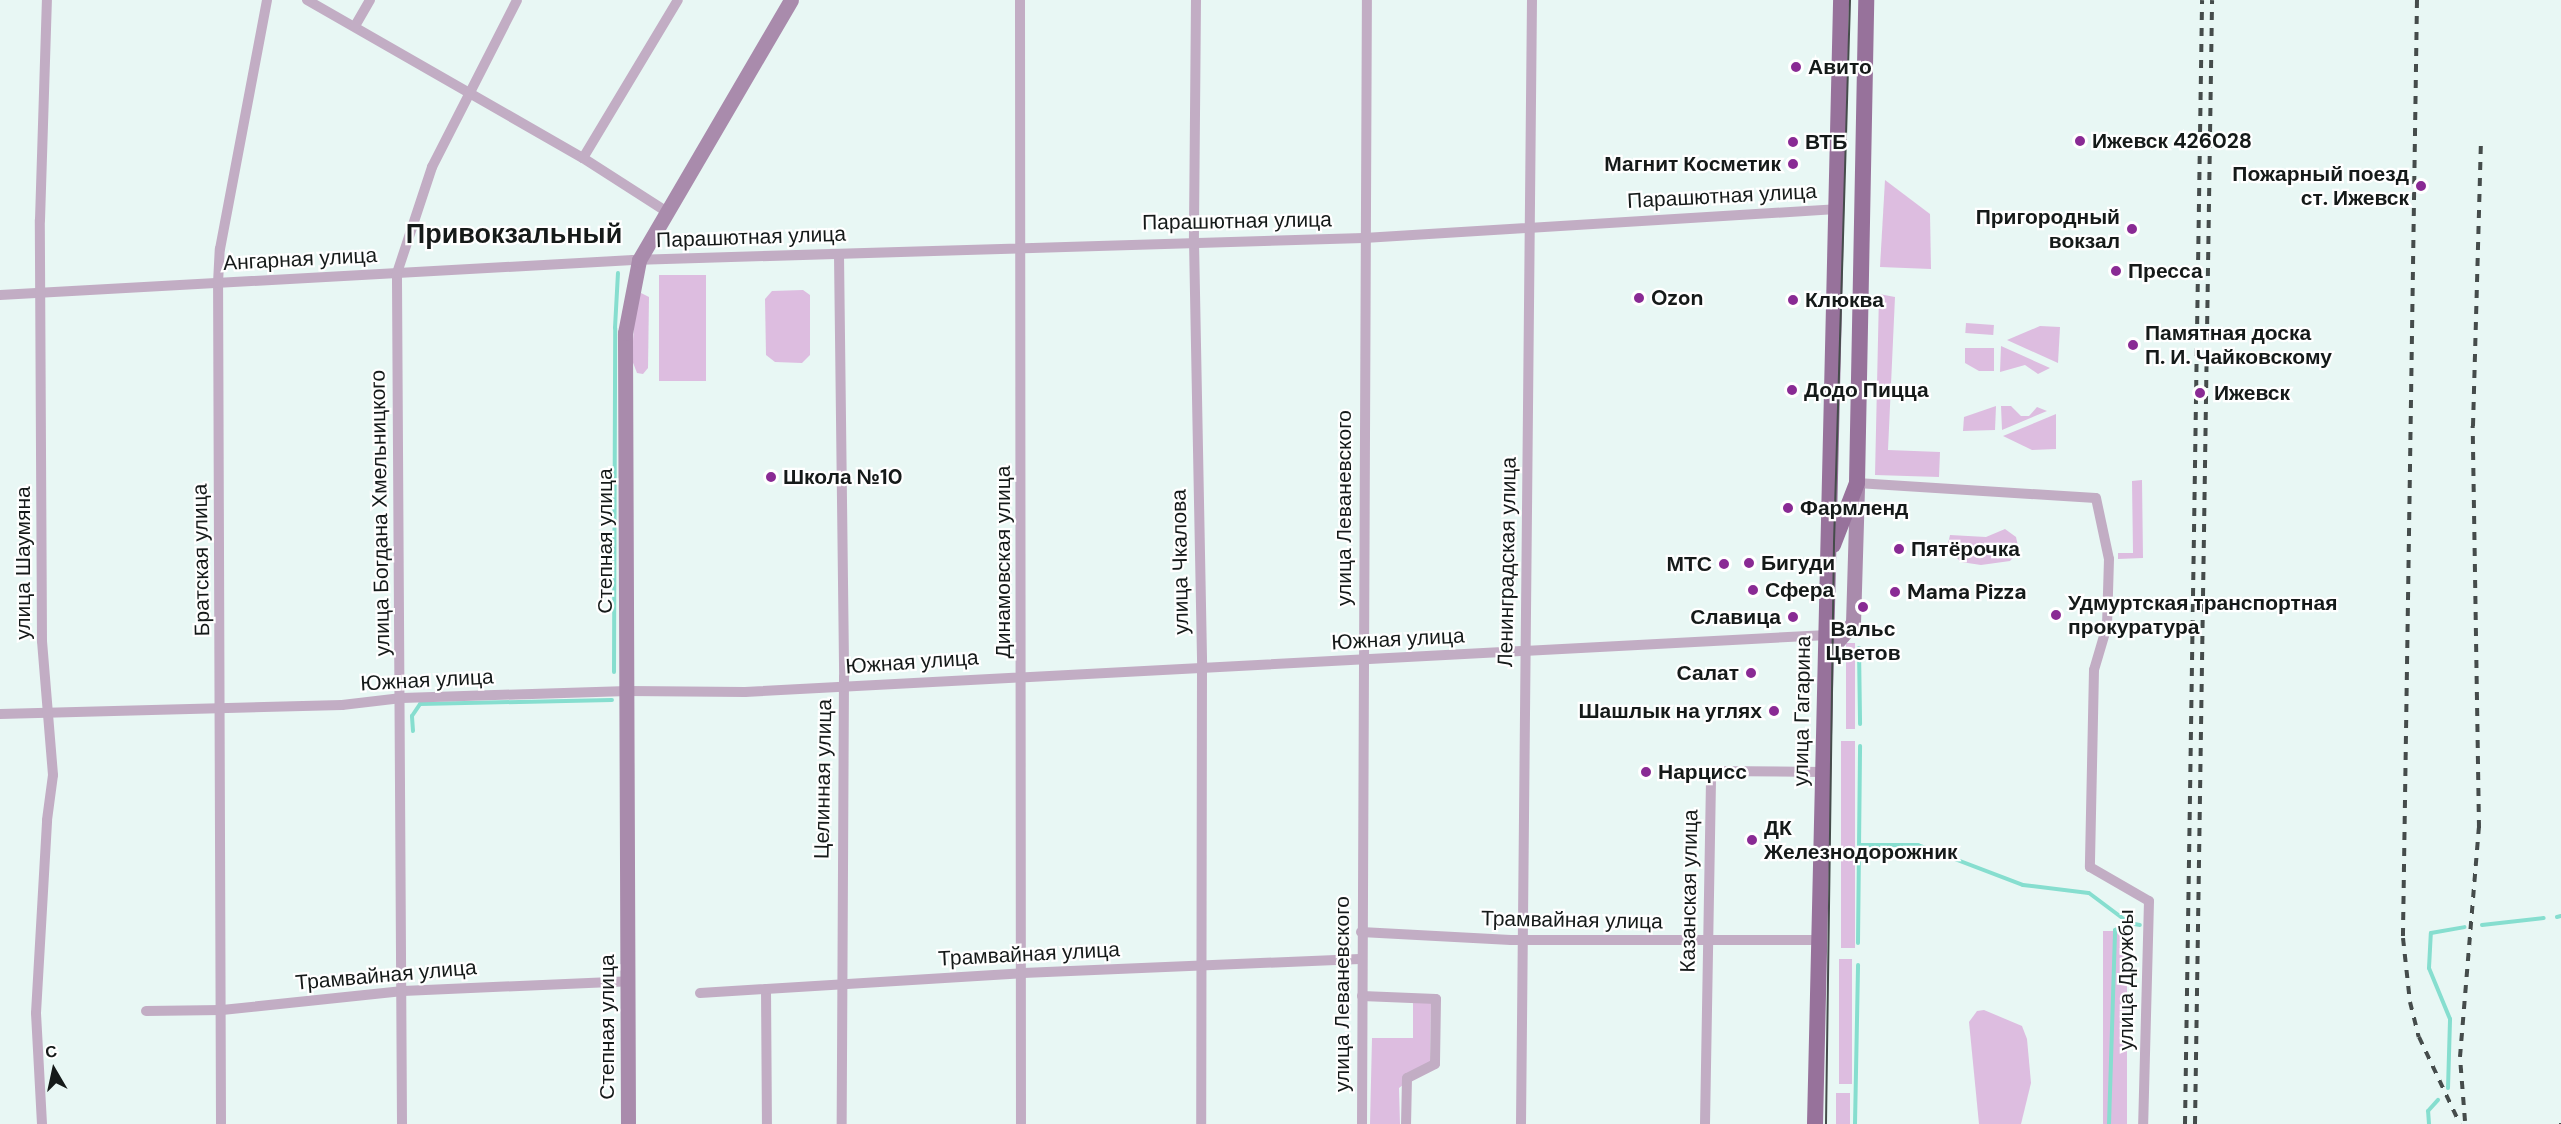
<!DOCTYPE html>
<html>
<head>
<meta charset="utf-8">
<style>
	body { margin:0 }
	#map { position:relative; width:2561px; height:1124px; overflow:hidden; background:#e8f7f4; font-family:"DM Sans",sans-serif }
	div>[style] { position:absolute }
	.green>* { inset:0; background:#ddbde0; transform-origin:0 0 }
	.stream>* { height:4px; margin:-2px; padding:0 2px; transform-origin:2px; border-radius:2px; background:#86decf }
	.street>* { height:10px; margin:-5px; padding:0 5px; transform-origin:5px; border-radius:5px; background:#c2adc4 }
	.secondary>* { height:15px; margin:-7.5px; padding:0 7.5px; transform-origin:7.5px; border-radius:7.5px; background:#a98bac }
	.primary>* { height:16px; margin:-8px; padding:0 8px; transform-origin:8px; border-radius:8px; background:#97729b }
	.tram>* { height:1.5px; margin:-0.75px; padding:0 0.75px; transform-origin:0.75px; border-radius:0.75px; background:#454c4b }
	.rail>* { height:4px; margin-top:-2px; transform-origin:0; background:repeating-linear-gradient(90deg,#454c4b 0 8px,transparent 0 16px) }
	.dots>* { width:16px; height:16px; translate:-50% -50%; box-sizing:border-box; border:3px solid #fff; border-radius:50% }
	span { translate:-50% -50%; white-space:nowrap; text-align:center; line-height:1.15; -webkit-text-stroke:4.5px #fff; paint-order:stroke }
	.poi-label { font-size:21px; color:#151a19; font-weight:700 }
	.left { translate:0 -50%; text-align:left }
	.right { translate:-100% -50%; text-align:right }
	.street-label { font-size:21px; color:#151a19 }
	.district-label { font-size:27px; color:#151a19; font-weight:700 }
	.north { position:absolute; left:24px; top:1040px; width:60px; height:60px; -webkit-text-stroke:4px #fff; paint-order:stroke; rotate:351deg; font-size:16px; font-weight:700; line-height:24px; text-align:center; color:#151a19 }
	.north::after { content:''; display:block; margin:auto; width:21px; height:27px; background:#151a19; clip-path:polygon(50% 0,100% 100%,50% 72%,0 100%) }
</style>
</head>
<body>
<div id="map">
	<div class="green">
		<i style="clip-path:polygon(1885px 180px,1930px 214px,1931px 269px,1880px 267px)"></i>
		<i style="left:706px;top:275px;width:106px;height:47px;rotate:90deg"></i>
		<i style="clip-path:polygon(803px 290px,810px 295px,810px 355px,802px 363px,775px 362px,766px 355px,765px 299px,772px 291px)"></i>
		<i style="clip-path:polygon(641px 293px,649px 297px,648px 368px,643px 374px,637px 373px,632px 360px,635px 302px)"></i>
		<i style="clip-path:polygon(1879px 294px,1895px 297px,1888px 450px,1940px 452px,1939px 477px,1875px 475px)"></i>
		<i style="left:1966px;top:323px;width:28px;height:10px;rotate:4deg"></i>
		<i style="clip-path:polygon(2040px 326px,2060px 327px,2058px 363px,2007px 340px)"></i>
		<i style="clip-path:polygon(2001px 346px,2050px 368px,2038px 374px,2025px 365px,2000px 372px)"></i>
		<i style="clip-path:polygon(1965px 348px,1994px 348px,1994px 371px,1979px 371px,1965px 363px)"></i>
		<i style="clip-path:polygon(1996px 406px,1995px 430px,1963px 431px,1964px 417px)"></i>
		<i style="clip-path:polygon(2001px 406px,2011px 406px,2021px 416px,2029px 416px,2037px 407px,2047px 411px,2002px 430px)"></i>
		<i style="clip-path:polygon(2056px 414px,2056px 449px,2032px 450px,2003px 436px)"></i>
		<i style="clip-path:polygon(2142px 480px,2143px 558px,2118px 559px,2118px 553px,2133px 553px,2132px 481px)"></i>
		<i style="clip-path:polygon(2005px 529px,2016px 537px,2019px 551px,2010px 561px,1981px 565px,1961px 562px,1947px 548px,1950px 535px,1986px 537px)"></i>
		<i style="left:1846px;top:643px;width:9px;height:86px"></i>
		<i style="left:1841px;top:741px;width:14px;height:207px"></i>
		<i style="left:2103px;top:931px;width:24px;height:193px"></i>
		<i style="left:1839px;top:959px;width:13px;height:125px"></i>
		<i style="clip-path:polygon(1413px 1000px,1431px 1002px,1430px 1064px,1399px 1088px,1400px 1124px,1370px 1124px,1372px 1038px,1413px 1038px)"></i>
		<i style="clip-path:polygon(1984px 1010px,2022px 1026px,2027px 1039px,2031px 1083px,2021px 1124px,1979px 1124px,1969px 1022px,1977px 1011px)"></i>
		<i style="left:1836px;top:1093px;width:14px;height:31px"></i>
	</div>
	<div class="stream">
		<i style="left:1859px;top:648px;width:76px;rotate:89.2deg"></i>
		<i style="left:614px;top:672px;width:344px;rotate:-89.8deg"></i>
		<i style="left:615px;top:328px;width:55px;rotate:-86.9deg"></i>
		<i style="left:413px;top:731px;width:15px;rotate:-94deg"></i>
		<i style="left:412px;top:716px;width:14px;rotate:-56deg"></i>
		<i style="left:420px;top:704px;width:192px;rotate:-1.2deg"></i>
		<i style="left:1860px;top:845px;width:58px"></i>
		<i style="left:1918px;top:845px;width:112px;rotate:20.9deg"></i>
		<i style="left:2023px;top:885px;width:66px;rotate:6.9deg"></i>
		<i style="left:2089px;top:893px;width:50px;rotate:36.9deg"></i>
		<i style="left:2557px;top:917px;width:4px;rotate:-14deg"></i>
		<i style="left:2482px;top:925px;width:62px;rotate:-6.4deg"></i>
		<i style="left:1858px;top:943px;width:197px;rotate:-89.4deg"></i>
		<i style="left:2448px;top:1088px;width:69px;rotate:-88.3deg"></i>
		<i style="left:2450px;top:1019px;width:55px;rotate:-112.4deg"></i>
		<i style="left:2429px;top:968px;width:35px;rotate:-87deg"></i>
		<i style="left:2431px;top:933px;width:34px;rotate:-10deg"></i>
		<i style="left:1855px;top:1124px;width:159px;rotate:-88.9deg"></i>
		<i style="left:2109px;top:1124px;width:194px;rotate:-88.2deg"></i>
		<i style="left:2115px;top:930px;width:16px;rotate:-27deg"></i>
		<i style="left:2129px;top:923px;width:11px;rotate:10deg"></i>
		<i style="left:2429px;top:1124px;width:13px;rotate:-94deg"></i>
		<i style="left:2428px;top:1111px;width:15px;rotate:-48deg"></i>
	</div>
	<div class="street">
		<i style="left:307px;top:0;width:318px;rotate:29.8deg"></i>
		<i style="left:583px;top:158px;width:100px;rotate:32.7deg"></i>
		<i style="left:1020px;top:0;width:1124px;rotate:89.95deg"></i>
		<i style="left:1196px;top:0;width:241px;rotate:90.5deg"></i>
		<i style="left:1194px;top:241px;width:426px;rotate:88.9deg"></i>
		<i style="left:1202px;top:667px;width:457px;rotate:90.1deg"></i>
		<i style="left:355px;top:26px;width:30px;rotate:-60deg"></i>
		<i style="left:583px;top:158px;width:184px;rotate:-59deg"></i>
		<i style="left:839px;top:255px;width:422px;rotate:89.3deg"></i>
		<i style="left:844px;top:677px;width:447px;rotate:90.3deg"></i>
		<i style="left:0;top:295px;width:634px;rotate:-3.16deg"></i>
		<i style="left:633px;top:260px;width:731px;rotate:-1.72deg"></i>
		<i style="left:1364px;top:238px;width:473px;rotate:-3.5deg"></i>
		<i style="left:1857px;top:483px;width:239px;rotate:3.6deg"></i>
		<i style="left:2096px;top:498px;width:62px;rotate:78deg"></i>
		<i style="left:2109px;top:559px;width:67px;rotate:91.7deg"></i>
		<i style="left:2107px;top:626px;width:46px;rotate:106.5deg"></i>
		<i style="left:2094px;top:670px;width:197px;rotate:91.2deg"></i>
		<i style="left:2090px;top:867px;width:68px;rotate:30deg"></i>
		<i style="left:2149px;top:901px;width:223px;rotate:91.5deg"></i>
		<i style="left:0;top:714px;width:342px;rotate:-1.5deg"></i>
		<i style="left:342px;top:705px;width:60px;rotate:-6.7deg"></i>
		<i style="left:402px;top:698px;width:226px;rotate:-1.8deg"></i>
		<i style="left:628px;top:691px;width:117px;rotate:0.5deg"></i>
		<i style="left:745px;top:692px;width:1084px;rotate:-3.02deg"></i>
		<i style="left:1361px;top:932px;width:150px;rotate:3.1deg"></i>
		<i style="left:1511px;top:940px;width:308px"></i>
		<i style="left:766px;top:989px;width:135px;rotate:89.6deg"></i>
		<i style="left:700px;top:993px;width:324px;rotate:-3.5deg"></i>
		<i style="left:1023px;top:973px;width:337px;rotate:-2.4deg"></i>
		<i style="left:1362px;top:996px;width:74px;rotate:2.3deg"></i>
		<i style="left:1436px;top:999px;width:65px;rotate:90.9deg"></i>
		<i style="left:1435px;top:1064px;width:31px;rotate:153deg"></i>
		<i style="left:1407px;top:1078px;width:46px;rotate:91.2deg"></i>
		<i style="left:146px;top:1011px;width:76px;rotate:-0.8deg"></i>
		<i style="left:222px;top:1010px;width:182px;rotate:-6deg"></i>
		<i style="left:403px;top:991px;width:226px;rotate:-2.5deg"></i>
		<i style="left:42px;top:1124px;width:111px;rotate:-93.1deg"></i>
		<i style="left:36px;top:1013px;width:193px;rotate:-86.7deg"></i>
		<i style="left:47px;top:820px;width:45px;rotate:-82.4deg"></i>
		<i style="left:53px;top:775px;width:134px;rotate:-94.7deg"></i>
		<i style="left:42px;top:641px;width:421px;rotate:-90.3deg"></i>
		<i style="left:40px;top:220px;width:220px;rotate:-88.2deg"></i>
		<i style="left:221px;top:1124px;width:841px;rotate:-90.2deg"></i>
		<i style="left:218px;top:283px;width:34px;rotate:-87deg"></i>
		<i style="left:220px;top:249px;width:253px;rotate:-79.3deg"></i>
		<i style="left:402px;top:1124px;width:851px;rotate:-90.34deg"></i>
		<i style="left:397px;top:273px;width:112px;rotate:-71.7deg"></i>
		<i style="left:432px;top:167px;width:187px;rotate:-63deg"></i>
		<i style="left:1362px;top:1124px;width:1124px;rotate:-89.75deg"></i>
		<i style="left:1521px;top:1124px;width:1124px;rotate:-89.44deg"></i>
		<i style="left:1705px;top:1124px;width:353px;rotate:-89deg"></i>
		<i style="left:1711px;top:771px;width:112px;rotate:0.5deg"></i>
	</div>
	<div class="secondary">
		<i style="left:1826px;top:655px;width:42px;rotate:-49.8deg"></i>
		<i style="left:1853px;top:623px;width:135px;rotate:-88.3deg"></i>
		<i style="left:628px;top:1124px;width:791px;rotate:-90.22deg"></i>
		<i style="left:625px;top:333px;width:74px;rotate:-79.1deg"></i>
		<i style="left:639px;top:260px;width:301px;rotate:-59.7deg"></i>
	</div>
	<div class="primary">
		<i style="left:1833px;top:545px;width:66px;rotate:-68.8deg"></i>
		<i style="left:1857px;top:483px;width:483px;rotate:-88.9deg"></i>
		<i style="left:1815px;top:1124px;width:1124px;rotate:-88.67deg"></i>
	</div>
	<div class="tram">
		<i style="left:1826px;top:1124px;width:581px;rotate:-89.21deg"></i>
		<i style="left:1834px;top:543px;width:543px;rotate:-88.31deg"></i>
	</div>
	<div class="rail">
		<i style="left:2417px;top:0;width:938px;rotate:90.86deg"></i>
		<i style="left:2403px;top:938px;width:64px;rotate:83.8deg"></i>
		<i style="left:2410px;top:1002px;width:36px;rotate:76deg"></i>
		<i style="left:2419px;top:1037px;width:96px;rotate:64.8deg"></i>
		<i style="left:2465px;top:1121px;width:64px;rotate:-94.5deg"></i>
		<i style="left:2460px;top:1057px;width:230px;rotate:-85.3deg"></i>
		<i style="left:2479px;top:828px;width:402px;rotate:-90.9deg"></i>
		<i style="left:2473px;top:426px;width:285px;rotate:-88.4deg"></i>
		<i style="left:2185px;top:1124px;width:1124px;rotate:-89.13deg"></i>
		<i style="left:2195px;top:1124px;width:1124px;rotate:-89.13deg"></i>
		<i style="left:2561px;top:1124px;width:1px;rotate:-90deg"></i>
	</div>
	<div class="dots">
		<i style="left:1796px;top:67px;background:#892a94"></i>
		<i style="left:2080px;top:141px;background:#892a94"></i>
		<i style="left:1793px;top:142px;background:#892a94"></i>
		<i style="left:1793px;top:164px;background:#892a94"></i>
		<i style="left:2421px;top:186px;background:#892a94"></i>
		<i style="left:2132px;top:229px;background:#892a94"></i>
		<i style="left:2116px;top:271px;background:#892a94"></i>
		<i style="left:1639px;top:298px;background:#892a94"></i>
		<i style="left:1793px;top:300px;background:#892a94"></i>
		<i style="left:2133px;top:345px;background:#892a94"></i>
		<i style="left:1792px;top:390px;background:#892a94"></i>
		<i style="left:2200px;top:393px;background:#892a94"></i>
		<i style="left:771px;top:477px;background:#892a94"></i>
		<i style="left:1788px;top:508px;background:#892a94"></i>
		<i style="left:1899px;top:549px;background:#892a94"></i>
		<i style="left:1749px;top:563px;background:#892a94"></i>
		<i style="left:1724px;top:564px;background:#892a94"></i>
		<i style="left:1753px;top:590px;background:#892a94"></i>
		<i style="left:1895px;top:592px;background:#892a94"></i>
		<i style="left:1863px;top:607px;background:#892a94"></i>
		<i style="left:2056px;top:615px;background:#892a94"></i>
		<i style="left:1793px;top:617px;background:#892a94"></i>
		<i style="left:1751px;top:673px;background:#892a94"></i>
		<i style="left:1774px;top:711px;background:#892a94"></i>
		<i style="left:1646px;top:772px;background:#892a94"></i>
		<i style="left:1752px;top:840px;background:#892a94"></i>
	</div>
	<div class="poi-label">
		<span class="left" style="left:1808px;top:67px">Авито</span>
		<span class="left" style="left:2092px;top:141px">Ижевск 426028</span>
		<span class="left" style="left:1805px;top:142px">ВТБ</span>
		<span class="right" style="left:1781px;top:164px">Магнит Косметик</span>
		<span class="right" style="left:2409px;top:186px">Пожарный поезд<br>ст. Ижевск</span>
		<span class="right" style="left:2120px;top:229px">Пригородный<br>вокзал</span>
		<span class="left" style="left:2128px;top:271px">Пресса</span>
		<span class="left" style="left:1651px;top:298px">Ozon</span>
		<span class="left" style="left:1805px;top:300px">Клюква</span>
		<span class="left" style="left:2145px;top:345px">Памятная доска<br>П. И. Чайковскому</span>
		<span class="left" style="left:1804px;top:390px">Додо Пицца</span>
		<span class="left" style="left:2214px;top:393px">Ижевск</span>
		<span class="left" style="left:783px;top:477px">Школа №10</span>
		<span class="left" style="left:1800px;top:508px">Фармленд</span>
		<span class="left" style="left:1911px;top:549px">Пятёрочка</span>
		<span class="left" style="left:1761px;top:563px">Бигуди</span>
		<span class="right" style="left:1712px;top:564px">МТС</span>
		<span class="left" style="left:1765px;top:590px">Сфера</span>
		<span class="left" style="left:1907px;top:592px">Mama Pizza</span>
		<span class="left" style="left:2068px;top:615px">Удмуртская транспортная<br>прокуратура</span>
		<span class="right" style="left:1781px;top:617px">Славица</span>
		<span style="left:1863px;top:641px">Вальс<br>Цветов</span>
		<span class="right" style="left:1739px;top:673px">Салат</span>
		<span class="right" style="left:1762px;top:711px">Шашлык на углях</span>
		<span class="left" style="left:1658px;top:772px">Нарцисс</span>
		<span class="left" style="left:1764px;top:840px">ДК<br>Железнодорожник</span>
	</div>
	<div class="street-label">
		<span style="left:1722px;top:196px;rotate:-3deg">Парашютная улица</span>
		<span style="left:1237px;top:221px;rotate:-1deg">Парашютная улица</span>
		<span style="left:751px;top:237px;rotate:-2deg">Парашютная улица</span>
		<span style="left:300px;top:259px;rotate:-3deg">Ангарная улица</span>
		<span style="left:1344px;top:508px;rotate:-90deg">улица Леваневского</span>
		<span style="left:380px;top:513px;rotate:-91deg">улица Богдана Хмельницкого</span>
		<span style="left:605px;top:541px;rotate:-90deg">Степная улица</span>
		<span style="left:201px;top:560px;rotate:-91deg">Братская улица</span>
		<span style="left:1003px;top:562px;rotate:-90deg">Динамовская улица</span>
		<span style="left:1180px;top:562px;rotate:-91deg">улица Чкалова</span>
		<span style="left:1507px;top:562px;rotate:-89deg">Ленинградская улица</span>
		<span style="left:23px;top:563px;rotate:-90deg">улица Шаумяна</span>
		<span style="left:1398px;top:639px;rotate:-3deg">Южная улица</span>
		<span style="left:912px;top:662px;rotate:-4deg">Южная улица</span>
		<span style="left:427px;top:680px;rotate:-3deg">Южная улица</span>
		<span style="left:1802px;top:711px;rotate:-89deg">улица Гагарина</span>
		<span style="left:823px;top:779px;rotate:-89deg">Целинная улица</span>
		<span style="left:1689px;top:891px;rotate:-89deg">Казанская улица</span>
		<span style="left:1572px;top:920px;rotate:1deg">Трамвайная улица</span>
		<span style="left:1029px;top:954px;rotate:-3deg">Трамвайная улица</span>
		<span style="left:386px;top:975px;rotate:-5deg">Трамвайная улица</span>
		<span style="left:2126px;top:980px;rotate:-90deg">улица Дружбы</span>
		<span style="left:1342px;top:994px;rotate:-90deg">улица Леваневского</span>
		<span style="left:607px;top:1027px;rotate:-90deg">Степная улица</span>
	</div>
	<div class="district-label">
		<span style="left:514px;top:234px">Привокзальный</span>
	</div>
	<div class="north">С</div>
</div>
</body>
</html>
